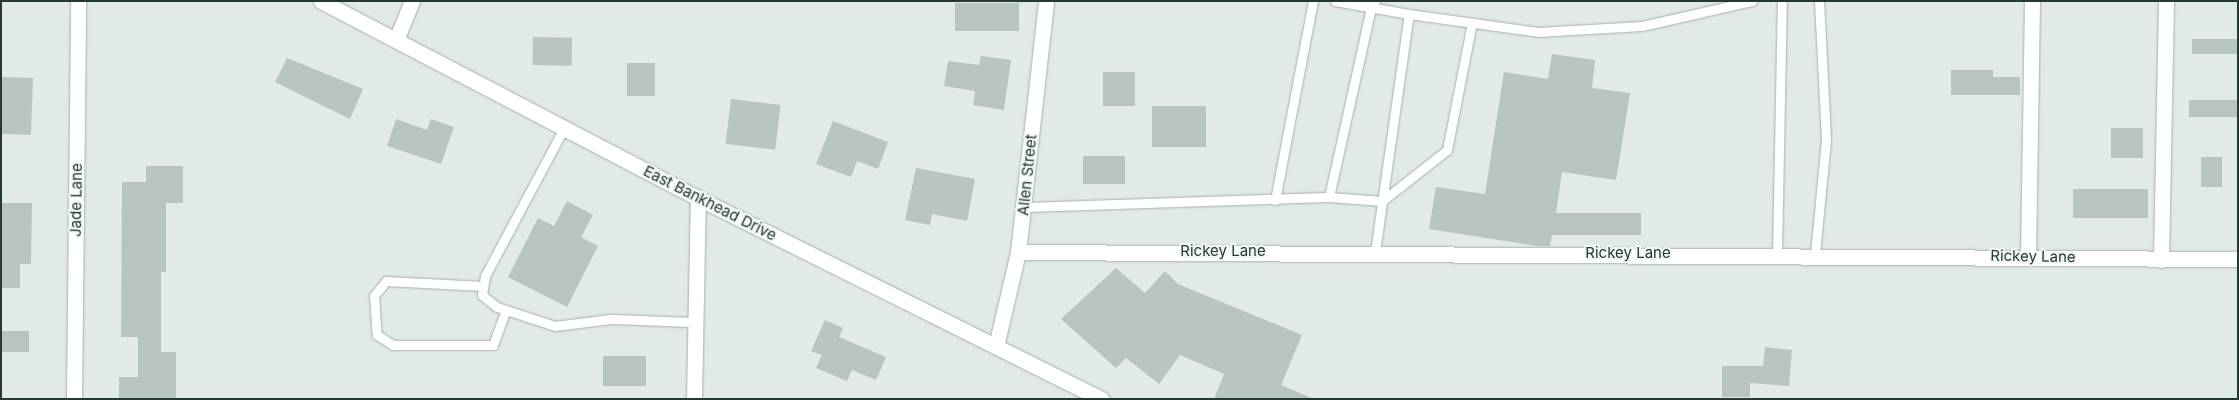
<!DOCTYPE html>
<html>
<head>
<meta charset="utf-8">
<style>
	body { margin:0 }
	#map { position:relative; width:2239px; height:400px; overflow:hidden; background:#e1eae7; font-family:Inter,sans-serif }
	div>[style] { position:absolute }
	.building>* { inset:0; background:#b7c4c1; transform-origin:0 0 }
	.roads { filter:drop-shadow(0 0 1px #a5b1ae) drop-shadow(0 0 1px #a5b1ae) }
	.service>* { height:9px; margin:-4.5px; padding:0 4.5px; transform-origin:4.5px; border-radius:4.5px; background:#fff }
	.minor>* { height:15px; margin:-7.5px; padding:0 7.5px; transform-origin:7.5px; border-radius:7.5px; background:#fff }
	.tertiary>* { height:15px; margin:-7.5px; padding:0 7.5px; transform-origin:7.5px; border-radius:7.5px; background:#fff }
	span { translate:-50% -50%; white-space:nowrap; text-align:center; line-height:1.15; -webkit-text-stroke:4px #f1f7f5; paint-order:stroke }
	.street-label { font-size:15px; color:#243836 }
	.frame { position:absolute; inset:0; border:2px solid #243836; pointer-events:none }
</style>
</head>
<body>
<div id="map">
	<div class="building">
		<i style="left:955px;top:3px;width:64px;height:28px"></i>
		<i style="left:533px;top:37px;width:39px;height:28px;rotate:1deg"></i>
		<i style="left:2192px;top:39px;width:46px;height:15px"></i>
		<i style="clip-path:polygon(1552px 54px,1595px 60px,1592px 88px,1630px 93px,1616px 180px,1562px 172px,1556px 213px,1641px 213px,1641px 235px,1552px 235px,1550px 246px,1537px 246px,1429px 229px,1436px 187px,1485px 194px,1504px 72px,1548px 79px)"></i>
		<i style="clip-path:polygon(981px 56px,1011px 60px,1004px 110px,973px 105px,975px 91px,944px 86px,948px 61px,979px 65px)"></i>
		<i style="clip-path:polygon(287px 58px,363px 89px,350px 119px,275px 82px)"></i>
		<i style="left:627px;top:63px;width:28px;height:33px"></i>
		<i style="clip-path:polygon(1951px 70px,1993px 70px,1993px 77px,2020px 77px,2020px 95px,1951px 95px)"></i>
		<i style="left:1103px;top:72px;width:32px;height:34px"></i>
		<i style="left:1px;top:77px;width:32px;height:57px;rotate:2deg"></i>
		<i style="left:731px;top:99px;width:50px;height:45px;rotate:7deg"></i>
		<i style="left:2189px;top:100px;width:49px;height:17px"></i>
		<i style="left:1152px;top:106px;width:54px;height:41px"></i>
		<i style="clip-path:polygon(396px 119px,427px 130px,431px 119px,454px 127px,441px 164px,387px 146px)"></i>
		<i style="clip-path:polygon(833px 121px,888px 142px,878px 169px,857px 161px,851px 177px,816px 164px)"></i>
		<i style="left:2111px;top:128px;width:32px;height:30px"></i>
		<i style="left:1083px;top:156px;width:42px;height:28px"></i>
		<i style="left:2201px;top:157px;width:21px;height:30px"></i>
		<i style="clip-path:polygon(146px 166px,183px 166px,183px 203px,166px 203px,166px 272px,161px 272px,161px 352px,176px 352px,176px 399px,119px 399px,119px 377px,138px 377px,138px 337px,121px 337px,122px 182px,146px 182px)"></i>
		<i style="clip-path:polygon(916px 168px,975px 179px,967px 221px,932px 214px,930px 225px,905px 220px)"></i>
		<i style="left:2073px;top:189px;width:75px;height:29px"></i>
		<i style="clip-path:polygon(567px 201px,593px 215px,581px 237px,598px 246px,567px 307px,508px 277px,538px 218px,554px 226px)"></i>
		<i style="clip-path:polygon(1px 203px,32px 203px,31px 264px,20px 264px,20px 288px,1px 288px)"></i>
		<i style="clip-path:polygon(1116px 268px,1145px 293px,1165px 271px,1178px 284px,1302px 335px,1281px 385px,1314px 399px,1214px 399px,1224px 374px,1180px 355px,1159px 384px,1126px 358px,1116px 368px,1061px 319px)"></i>
		<i style="clip-path:polygon(825px 320px,843px 328px,839px 337px,886px 357px,876px 380px,852px 370px,847px 381px,816px 368px,822px 355px,811px 351px)"></i>
		<i style="left:1px;top:331px;width:28px;height:21px"></i>
		<i style="clip-path:polygon(1765px 347px,1792px 350px,1789px 386px,1750px 383px,1750px 397px,1722px 397px,1722px 366px,1763px 366px)"></i>
		<i style="left:603px;top:356px;width:43px;height:30px"></i>
	</div>
	<div class="roads">
		<div class="service">
			<i style="left:1335px;top:1px;width:75px;rotate:10deg"></i>
			<i style="left:1370px;top:1px;width:7px;rotate:82deg"></i>
			<i style="left:1371px;top:8px;width:8px;rotate:-60deg"></i>
			<i style="left:564px;top:128px;width:168px;rotate:118.1deg"></i>
			<i style="left:485px;top:276px;width:19px;rotate:99deg"></i>
			<i style="left:482px;top:295px;width:19px;rotate:39deg"></i>
			<i style="left:497px;top:307px;width:61px;rotate:18.1deg"></i>
			<i style="left:555px;top:326px;width:56px;rotate:-7.1deg"></i>
			<i style="left:611px;top:319px;width:83px;rotate:2.1deg"></i>
			<i style="left:1329px;top:197px;width:53px;rotate:4.3deg"></i>
			<i style="left:1382px;top:201px;width:83px;rotate:-38.1deg"></i>
			<i style="left:1447px;top:150px;width:129px;rotate:-78.9deg"></i>
			<i style="left:1275px;top:200px;width:203px;rotate:-79.2deg"></i>
			<i style="left:1023px;top:207px;width:306px;rotate:-1.9deg"></i>
			<i style="left:1329px;top:197px;width:194px;rotate:-77.5deg"></i>
			<i style="left:1375px;top:252px;width:240px;rotate:-81.9deg"></i>
			<i style="left:1409px;top:14px;width:130px;rotate:7.9deg"></i>
			<i style="left:1538px;top:32px;width:104px;rotate:-3.3deg"></i>
			<i style="left:1642px;top:26px;width:113px;rotate:-12.8deg"></i>
			<i style="left:1777px;top:254px;width:253px;rotate:-88.9deg"></i>
			<i style="left:1815px;top:254px;width:116px;rotate:-84.5deg"></i>
			<i style="left:1826px;top:139px;width:138px;rotate:-92.9deg"></i>
			<i style="left:483px;top:286px;width:97px;rotate:-177deg"></i>
			<i style="left:386px;top:281px;width:19px;rotate:129deg"></i>
			<i style="left:374px;top:296px;width:39px;rotate:86deg"></i>
			<i style="left:377px;top:335px;width:19px;rotate:32deg"></i>
			<i style="left:393px;top:345px;width:100px"></i>
			<i style="left:493px;top:345px;width:37px;rotate:-70deg"></i>
		</div>
		<div class="minor">
			<i style="left:396px;top:40px;width:42px;rotate:-67.7deg"></i>
			<i style="left:1018px;top:252px;width:1220px;rotate:0.33deg"></i>
			<i style="left:2028px;top:256px;width:255px;rotate:-89.1deg"></i>
			<i style="left:2161px;top:260px;width:259px;rotate:-88.9deg"></i>
			<i style="left:996px;top:346px;width:97px;rotate:-76.8deg"></i>
			<i style="left:1018px;top:252px;width:253px;rotate:-83.6deg"></i>
			<i style="left:74px;top:399px;width:398px;rotate:-89.4deg"></i>
			<i style="left:694px;top:399px;width:201px;rotate:-88.9deg"></i>
		</div>
		<div class="tertiary">
			<i style="left:321px;top:1px;width:425px;rotate:27.6deg"></i>
			<i style="left:698px;top:198px;width:451px;rotate:26.5deg"></i>
		</div>
	</div>
	<div class="street-label">
		<span style="left:1027px;top:175px;rotate:-84deg">Allen Street</span>
		<span style="left:76px;top:200px;rotate:-89deg">Jade Lane</span>
		<span style="left:710px;top:203px;rotate:27deg">East Bankhead Drive</span>
		<span style="left:1223px;top:251px">Rickey Lane</span>
		<span style="left:1628px;top:253px">Rickey Lane</span>
		<span style="left:2033px;top:256px;rotate:1deg">Rickey Lane</span>
	</div>
	<div class="frame"></div>
</div>
</body>
</html>
